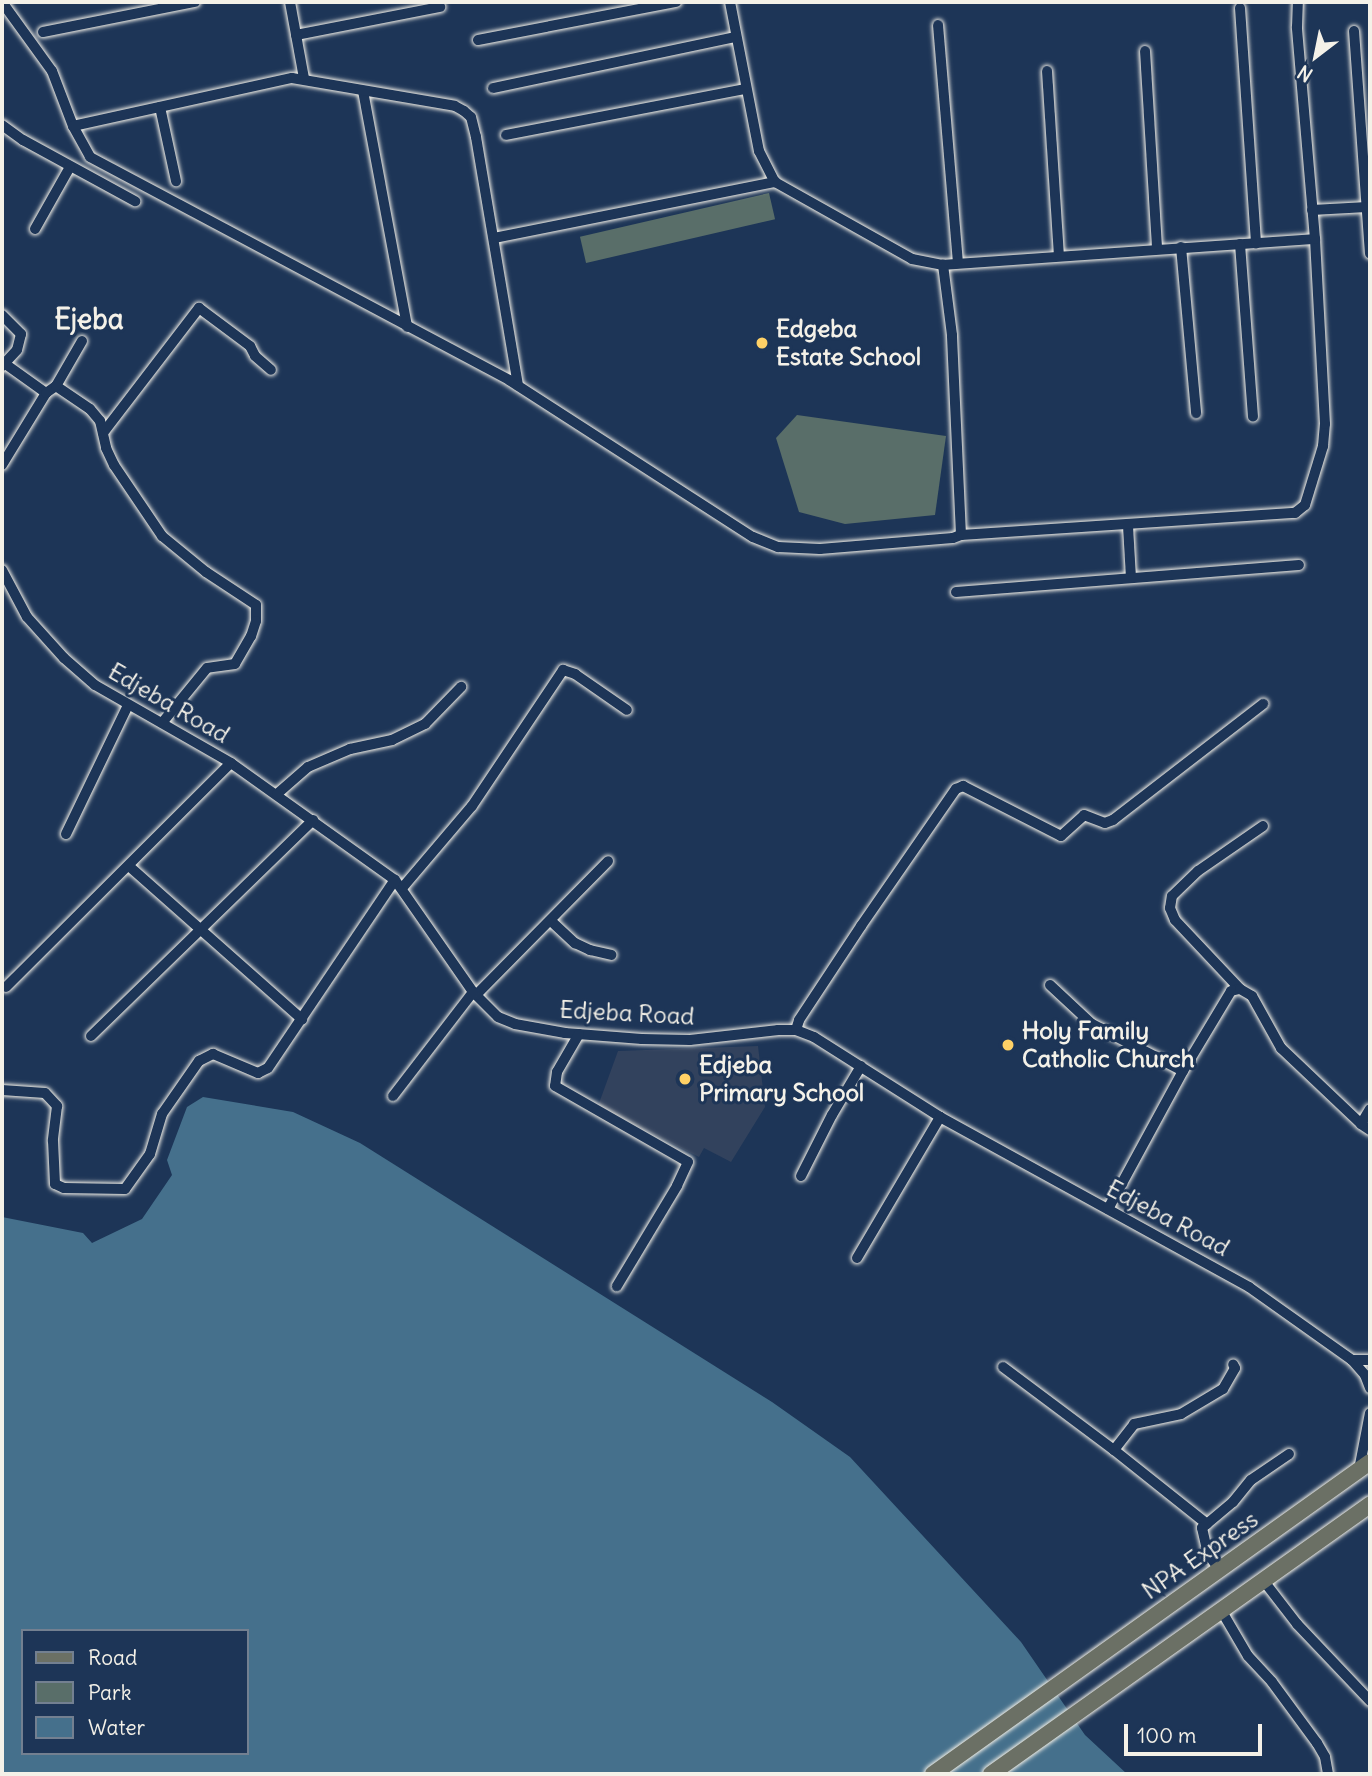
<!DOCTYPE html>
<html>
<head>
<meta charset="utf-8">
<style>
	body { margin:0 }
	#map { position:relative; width:1372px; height:1776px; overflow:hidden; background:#1d3557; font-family:Delius,sans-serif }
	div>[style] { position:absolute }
	.built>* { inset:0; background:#32425d }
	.green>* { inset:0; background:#596e69; transform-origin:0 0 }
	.water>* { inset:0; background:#45708c }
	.roads { filter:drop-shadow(0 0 2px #f4f1e8) drop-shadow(0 0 2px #f4f1e8) }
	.minor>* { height:10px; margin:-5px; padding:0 5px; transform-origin:5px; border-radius:5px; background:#1d3557 }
	.primary>* { height:16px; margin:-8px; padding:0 8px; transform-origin:8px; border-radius:8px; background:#6b7065 }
	.dots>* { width:19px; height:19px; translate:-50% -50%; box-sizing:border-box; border:4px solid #1d3557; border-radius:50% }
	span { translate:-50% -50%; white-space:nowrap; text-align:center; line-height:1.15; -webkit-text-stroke:6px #1d3557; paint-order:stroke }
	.poi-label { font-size:24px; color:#f4f1e8; font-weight:700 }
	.left { translate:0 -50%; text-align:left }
	.street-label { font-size:24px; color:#f4f1e8 }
	.quarter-label { font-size:28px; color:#f4f1e8; font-weight:700 }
	.frame { position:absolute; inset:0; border:4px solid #f4f1e8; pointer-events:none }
	.legend { position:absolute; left:21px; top:1629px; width:228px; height:126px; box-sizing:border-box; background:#1d3557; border:2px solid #738091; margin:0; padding:9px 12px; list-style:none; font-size:21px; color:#f4f1e8 }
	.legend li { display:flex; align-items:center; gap:14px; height:35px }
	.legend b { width:35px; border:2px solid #738091 }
	.north { position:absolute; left:1281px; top:21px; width:70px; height:70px; -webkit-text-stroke:5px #1d3557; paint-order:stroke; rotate:212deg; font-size:19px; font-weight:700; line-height:28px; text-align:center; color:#f4f1e8 }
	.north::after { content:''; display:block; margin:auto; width:24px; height:32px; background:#f4f1e8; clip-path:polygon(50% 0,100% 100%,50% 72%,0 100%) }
	.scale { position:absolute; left:1124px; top:1724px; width:138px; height:32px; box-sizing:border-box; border:4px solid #f4f1e8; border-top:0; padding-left:9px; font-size:21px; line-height:24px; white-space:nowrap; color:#f4f1e8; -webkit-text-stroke:5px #1d3557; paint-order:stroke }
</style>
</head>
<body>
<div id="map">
	<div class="built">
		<i style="clip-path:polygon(758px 1046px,765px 1107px,731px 1162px,704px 1148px,699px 1157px,598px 1106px,618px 1051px)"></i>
	</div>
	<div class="green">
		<i style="left:769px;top:193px;width:27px;height:194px;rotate:77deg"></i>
		<i style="clip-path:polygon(797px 415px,946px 436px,935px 515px,845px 524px,799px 512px,776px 438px)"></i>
	</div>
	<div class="water">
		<i style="clip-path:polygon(evenodd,203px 1097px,293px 1112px,360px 1143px,772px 1402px,850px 1457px,1021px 1642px,1085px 1735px,1127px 1774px,2px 1774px,2px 1217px,83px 1233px,92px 1243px,142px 1219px,172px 1175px,167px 1160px,187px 1107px,203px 1097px,23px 1631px,247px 1631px,247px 1753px,23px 1753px,23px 1631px)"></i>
	</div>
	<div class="roads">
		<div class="minor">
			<i style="left:2px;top:2px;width:85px;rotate:54.1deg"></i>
			<i style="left:52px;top:71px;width:59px;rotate:69.1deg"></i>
			<i style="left:73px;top:126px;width:35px;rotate:61deg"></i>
			<i style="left:90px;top:157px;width:475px;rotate:28deg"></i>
			<i style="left:509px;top:380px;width:290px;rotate:32.8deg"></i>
			<i style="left:753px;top:537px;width:27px;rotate:22deg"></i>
			<i style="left:778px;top:547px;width:42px;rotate:2.7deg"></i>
			<i style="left:820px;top:549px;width:133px;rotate:-4.7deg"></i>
			<i style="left:953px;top:538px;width:9px;rotate:-21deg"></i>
			<i style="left:961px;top:535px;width:200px;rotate:-92.6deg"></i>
			<i style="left:952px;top:335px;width:71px;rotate:-97.3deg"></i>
			<i style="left:290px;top:2px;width:77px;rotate:79.6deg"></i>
			<i style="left:730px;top:2px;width:152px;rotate:79deg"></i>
			<i style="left:759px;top:151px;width:35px;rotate:63deg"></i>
			<i style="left:775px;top:182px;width:157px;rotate:29.3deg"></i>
			<i style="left:912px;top:259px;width:32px;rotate:11deg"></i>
			<i style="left:943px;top:265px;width:373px;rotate:-4deg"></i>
			<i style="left:1240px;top:8px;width:236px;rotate:86.1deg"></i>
			<i style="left:938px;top:25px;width:239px;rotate:85.2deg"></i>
			<i style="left:1354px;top:31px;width:223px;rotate:85.9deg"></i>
			<i style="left:43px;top:32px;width:155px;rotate:-11.2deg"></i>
			<i style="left:296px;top:35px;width:147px;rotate:-11deg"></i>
			<i style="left:478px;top:40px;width:202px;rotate:-10.9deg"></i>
			<i style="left:1145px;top:51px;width:198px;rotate:86.5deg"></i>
			<i style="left:1047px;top:71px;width:184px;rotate:86.3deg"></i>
			<i style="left:493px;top:88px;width:248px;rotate:-11.9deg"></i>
			<i style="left:363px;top:91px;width:240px;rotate:79.4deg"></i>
			<i style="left:160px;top:107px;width:76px;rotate:77.8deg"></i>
			<i style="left:2px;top:125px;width:26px;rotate:36deg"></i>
			<i style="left:23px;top:140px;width:128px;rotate:28.6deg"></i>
			<i style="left:73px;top:126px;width:224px;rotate:-12.4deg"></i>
			<i style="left:292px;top:78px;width:165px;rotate:9.7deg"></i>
			<i style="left:455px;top:106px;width:10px;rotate:29deg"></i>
			<i style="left:464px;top:111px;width:9px;rotate:41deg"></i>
			<i style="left:471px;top:117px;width:21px;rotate:76deg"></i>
			<i style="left:476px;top:137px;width:252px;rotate:80.4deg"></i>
			<i style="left:506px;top:135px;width:243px;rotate:-10.9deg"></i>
			<i style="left:1312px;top:210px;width:55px;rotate:-3.1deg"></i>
			<i style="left:35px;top:229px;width:71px;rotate:-60.6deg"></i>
			<i style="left:494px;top:238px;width:287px;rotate:-11.3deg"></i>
			<i style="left:1240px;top:244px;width:173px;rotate:85.7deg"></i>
			<i style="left:1181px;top:247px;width:167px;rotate:84.8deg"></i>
			<i style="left:2px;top:315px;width:27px;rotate:45deg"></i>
			<i style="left:21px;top:334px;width:16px;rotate:104deg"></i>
			<i style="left:17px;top:350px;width:22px;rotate:133deg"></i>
			<i style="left:4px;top:363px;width:52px;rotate:35.5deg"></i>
			<i style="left:56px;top:386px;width:41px;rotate:34.1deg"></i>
			<i style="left:90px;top:409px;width:16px;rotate:50deg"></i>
			<i style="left:100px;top:421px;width:28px;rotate:77deg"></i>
			<i style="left:106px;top:448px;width:19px;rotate:65deg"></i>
			<i style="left:114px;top:465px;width:86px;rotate:55.9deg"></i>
			<i style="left:162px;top:536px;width:57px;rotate:39.3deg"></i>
			<i style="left:206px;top:572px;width:60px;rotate:33.4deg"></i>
			<i style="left:256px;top:605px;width:16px;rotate:90deg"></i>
			<i style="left:256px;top:621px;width:16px;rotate:108deg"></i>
			<i style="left:251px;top:636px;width:32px;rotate:120deg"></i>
			<i style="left:235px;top:664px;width:28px;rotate:172deg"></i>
			<i style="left:207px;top:668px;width:71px;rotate:129.3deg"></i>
			<i style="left:103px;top:433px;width:158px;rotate:-52.5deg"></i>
			<i style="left:199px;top:308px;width:64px;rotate:36.7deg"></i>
			<i style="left:250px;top:346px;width:11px;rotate:63deg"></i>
			<i style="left:255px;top:356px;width:21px;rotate:41deg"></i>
			<i style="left:2px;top:465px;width:84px;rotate:-58.6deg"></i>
			<i style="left:46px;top:393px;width:12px;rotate:-35deg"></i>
			<i style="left:56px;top:386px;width:52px;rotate:-60deg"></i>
			<i style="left:1128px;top:526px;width:52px;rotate:86.7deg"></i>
			<i style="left:961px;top:535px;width:335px;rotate:-3.8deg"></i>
			<i style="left:1295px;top:513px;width:13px;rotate:-39deg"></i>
			<i style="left:1305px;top:505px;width:62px;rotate:-73deg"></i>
			<i style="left:1323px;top:446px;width:22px;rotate:-85deg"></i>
			<i style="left:1325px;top:424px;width:185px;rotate:-93.1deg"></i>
			<i style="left:1315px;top:239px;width:213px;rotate:-94.9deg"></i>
			<i style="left:1297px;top:27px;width:25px;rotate:-88deg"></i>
			<i style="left:2px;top:570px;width:53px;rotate:62deg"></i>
			<i style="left:27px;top:617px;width:55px;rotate:47.9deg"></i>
			<i style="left:64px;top:658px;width:41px;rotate:41.1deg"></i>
			<i style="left:95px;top:685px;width:157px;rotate:29.8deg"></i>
			<i style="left:231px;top:763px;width:201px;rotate:35.5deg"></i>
			<i style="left:395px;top:880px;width:136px;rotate:55.1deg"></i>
			<i style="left:473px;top:992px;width:35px;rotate:45deg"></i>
			<i style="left:498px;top:1017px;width:18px;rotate:22deg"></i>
			<i style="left:515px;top:1024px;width:51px;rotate:10.2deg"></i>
			<i style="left:565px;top:1033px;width:77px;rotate:4.5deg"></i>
			<i style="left:642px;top:1039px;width:48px;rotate:1.2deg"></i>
			<i style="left:690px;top:1040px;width:89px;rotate:-6.5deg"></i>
			<i style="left:778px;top:1030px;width:18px"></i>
			<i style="left:796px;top:1030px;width:19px;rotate:21deg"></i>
			<i style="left:814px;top:1037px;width:149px;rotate:32.4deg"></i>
			<i style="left:940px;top:1117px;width:353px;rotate:28.8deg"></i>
			<i style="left:1249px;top:1287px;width:126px;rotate:35.3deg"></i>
			<i style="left:1352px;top:1360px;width:20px;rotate:49deg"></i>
			<i style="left:1365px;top:1375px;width:14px;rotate:69deg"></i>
			<i style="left:956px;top:592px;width:344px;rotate:-4.5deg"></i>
			<i style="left:277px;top:794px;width:41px;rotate:-41.1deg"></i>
			<i style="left:308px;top:767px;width:46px;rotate:-23.2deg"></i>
			<i style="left:350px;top:749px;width:43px;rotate:-12.1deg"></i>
			<i style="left:392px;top:740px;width:37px;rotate:-26deg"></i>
			<i style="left:425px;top:724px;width:52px;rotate:-45.8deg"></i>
			<i style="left:66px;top:834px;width:143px;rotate:-64.3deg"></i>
			<i style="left:130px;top:867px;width:230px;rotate:41.5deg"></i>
			<i style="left:403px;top:887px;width:106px;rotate:-49.6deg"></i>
			<i style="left:472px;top:806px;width:164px;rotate:-56.2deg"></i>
			<i style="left:563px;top:670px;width:13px;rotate:18deg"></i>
			<i style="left:575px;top:674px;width:63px;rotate:34.7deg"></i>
			<i style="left:551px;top:921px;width:33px;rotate:43deg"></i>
			<i style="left:575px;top:943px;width:17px;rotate:25deg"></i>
			<i style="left:590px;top:950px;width:22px;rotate:13deg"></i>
			<i style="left:1050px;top:985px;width:57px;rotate:42.9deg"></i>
			<i style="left:1092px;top:1024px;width:102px;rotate:27.3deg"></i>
			<i style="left:6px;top:987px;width:317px;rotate:-44.9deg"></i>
			<i style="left:1240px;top:989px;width:95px;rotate:-133.3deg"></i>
			<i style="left:1175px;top:920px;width:13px;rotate:-113deg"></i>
			<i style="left:1170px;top:908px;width:12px;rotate:-81deg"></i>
			<i style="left:1172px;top:896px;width:36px;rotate:-44deg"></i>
			<i style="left:1198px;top:871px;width:79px;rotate:-34.7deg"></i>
			<i style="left:476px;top:995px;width:188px;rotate:-45.4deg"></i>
			<i style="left:796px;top:1030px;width:10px;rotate:-73deg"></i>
			<i style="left:799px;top:1020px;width:113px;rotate:-56.6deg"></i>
			<i style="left:861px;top:926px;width:167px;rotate:-55.3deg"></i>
			<i style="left:956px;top:789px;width:8px;rotate:-23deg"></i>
			<i style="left:963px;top:786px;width:110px;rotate:27deg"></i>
			<i style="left:1061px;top:836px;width:31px;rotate:-42deg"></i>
			<i style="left:1084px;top:815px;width:22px;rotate:21deg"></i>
			<i style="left:1105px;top:823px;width:9px;rotate:-21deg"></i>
			<i style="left:1113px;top:820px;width:190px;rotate:-37.7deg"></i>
			<i style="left:579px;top:1034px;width:44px;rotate:120.1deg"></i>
			<i style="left:557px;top:1072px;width:14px;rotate:98deg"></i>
			<i style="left:555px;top:1086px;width:153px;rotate:29.7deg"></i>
			<i style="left:688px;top:1162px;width:26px;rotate:115deg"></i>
			<i style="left:677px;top:1186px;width:117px;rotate:121deg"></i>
			<i style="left:91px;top:1036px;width:310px;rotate:-44.2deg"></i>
			<i style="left:2px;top:1090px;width:43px;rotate:4deg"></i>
			<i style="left:45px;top:1093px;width:18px;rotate:47deg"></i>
			<i style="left:57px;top:1106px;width:35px;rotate:97deg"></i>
			<i style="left:53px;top:1141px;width:43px;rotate:87.3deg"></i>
			<i style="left:55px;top:1184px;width:10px;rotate:24deg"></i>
			<i style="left:64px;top:1188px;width:61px;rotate:0.9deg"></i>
			<i style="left:125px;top:1189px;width:43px;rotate:-54.5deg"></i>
			<i style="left:150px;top:1154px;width:42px;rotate:-73.3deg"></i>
			<i style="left:162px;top:1114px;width:65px;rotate:-55.1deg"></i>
			<i style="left:199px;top:1061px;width:16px;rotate:-27deg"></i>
			<i style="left:213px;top:1054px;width:49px;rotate:22.9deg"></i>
			<i style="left:258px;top:1073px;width:11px;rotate:-27deg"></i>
			<i style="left:268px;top:1068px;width:227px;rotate:-56deg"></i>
			<i style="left:393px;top:1096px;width:131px;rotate:-52.4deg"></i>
			<i style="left:1361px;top:1124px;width:11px;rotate:34deg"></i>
			<i style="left:801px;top:1176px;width:68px;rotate:-63.1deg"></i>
			<i style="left:832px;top:1115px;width:57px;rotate:-59.4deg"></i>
			<i style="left:1108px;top:1209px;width:157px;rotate:-61.5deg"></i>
			<i style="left:1183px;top:1071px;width:93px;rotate:-59deg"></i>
			<i style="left:1231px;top:991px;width:9px;rotate:-13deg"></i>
			<i style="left:1240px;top:989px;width:14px;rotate:30deg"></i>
			<i style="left:1252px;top:996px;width:60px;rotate:60.9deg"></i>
			<i style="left:1281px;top:1048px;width:110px;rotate:43.5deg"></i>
			<i style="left:1361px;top:1124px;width:17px;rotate:-59deg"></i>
			<i style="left:857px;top:1258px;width:164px;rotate:-59.5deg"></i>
			<i style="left:1352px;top:1360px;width:18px"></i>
			<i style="left:1003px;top:1367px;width:139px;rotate:36.8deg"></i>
			<i style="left:1359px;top:1470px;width:58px;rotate:-79.1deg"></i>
			<i style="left:1207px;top:1524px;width:119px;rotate:-141.5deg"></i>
			<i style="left:1114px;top:1450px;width:33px;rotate:-52deg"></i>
			<i style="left:1134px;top:1424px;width:48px;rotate:-12deg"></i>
			<i style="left:1181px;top:1414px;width:49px;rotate:-30.8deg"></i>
			<i style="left:1223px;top:1389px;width:24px;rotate:-60deg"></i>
			<i style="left:1235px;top:1368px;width:4px;rotate:-117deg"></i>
			<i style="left:1219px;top:1569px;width:19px;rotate:-126deg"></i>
			<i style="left:1208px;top:1554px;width:27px;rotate:-103deg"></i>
			<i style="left:1202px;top:1528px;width:40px;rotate:-40deg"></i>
			<i style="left:1233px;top:1502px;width:28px;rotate:-51deg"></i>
			<i style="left:1251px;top:1480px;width:46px;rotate:-34.4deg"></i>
			<i style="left:1263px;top:1580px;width:56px;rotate:52.3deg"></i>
			<i style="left:1297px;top:1624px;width:106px;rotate:46.5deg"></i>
			<i style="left:1221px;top:1610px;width:53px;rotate:59.6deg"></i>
			<i style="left:1248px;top:1656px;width:35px;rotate:47deg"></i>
			<i style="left:1272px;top:1682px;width:76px;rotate:53.6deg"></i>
			<i style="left:1317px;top:1743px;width:16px;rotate:60deg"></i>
			<i style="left:1325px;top:1757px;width:17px;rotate:80deg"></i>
		</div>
		<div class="primary">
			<i style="left:933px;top:1774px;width:537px;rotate:-35.53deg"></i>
			<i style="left:991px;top:1774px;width:465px;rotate:-35.4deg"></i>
		</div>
	</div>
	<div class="dots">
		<i style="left:762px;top:343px;background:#ffd166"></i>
		<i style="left:1008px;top:1045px;background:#ffd166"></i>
		<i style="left:685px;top:1079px;background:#ffd166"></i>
	</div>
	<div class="poi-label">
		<span class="left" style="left:776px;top:343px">Edgeba<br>Estate School</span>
		<span class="left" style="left:1022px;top:1045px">Holy Family<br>Catholic Church</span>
		<span class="left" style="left:699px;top:1079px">Edjeba<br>Primary School</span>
	</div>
	<div class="street-label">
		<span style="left:169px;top:703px;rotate:30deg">Edjeba Road</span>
		<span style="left:627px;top:1013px;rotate:3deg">Edjeba Road</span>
		<span style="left:1168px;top:1218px;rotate:28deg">Edjeba Road</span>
		<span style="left:1200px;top:1555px;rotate:-35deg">NPA Express</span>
	</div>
	<div class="quarter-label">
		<span style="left:89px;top:319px">Ejeba</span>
	</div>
	<div class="frame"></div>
	<ul class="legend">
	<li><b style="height:9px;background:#6b7065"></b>Road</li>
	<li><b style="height:19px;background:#596e69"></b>Park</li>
	<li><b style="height:19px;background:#45708c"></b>Water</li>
	</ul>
	<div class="north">N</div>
	<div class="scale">100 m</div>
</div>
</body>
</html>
